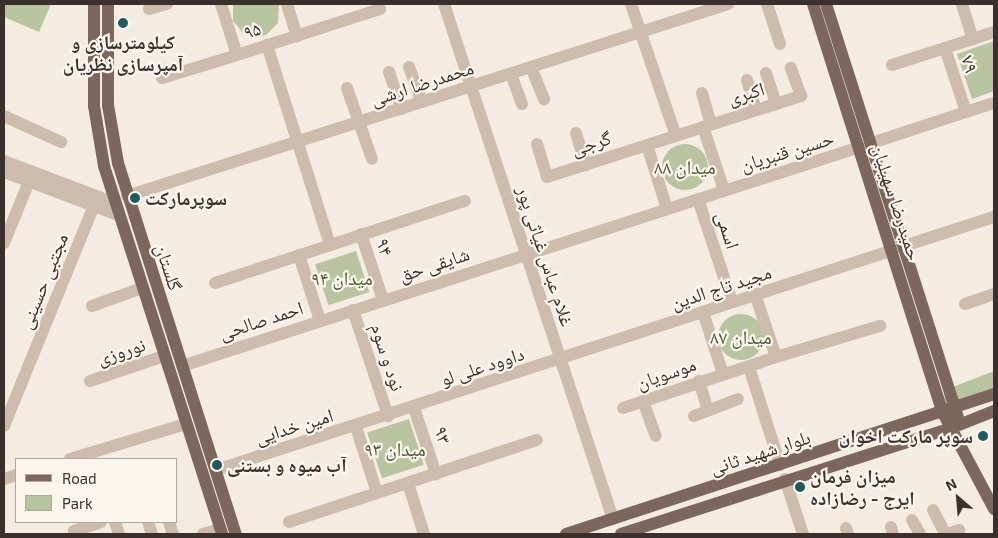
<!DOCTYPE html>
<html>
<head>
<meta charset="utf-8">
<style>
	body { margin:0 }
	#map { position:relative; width:998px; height:538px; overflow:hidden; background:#f4ebe1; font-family:"Exo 2","Noto Naskh Arabic",sans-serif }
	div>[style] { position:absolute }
	.green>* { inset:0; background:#b8c4a0; transform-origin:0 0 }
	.round { border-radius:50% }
	.minor>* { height:12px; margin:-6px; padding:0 6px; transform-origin:6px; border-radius:6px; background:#cdbbac }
	.major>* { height:12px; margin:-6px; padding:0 6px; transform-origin:6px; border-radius:6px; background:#7d675c }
	.dots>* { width:14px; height:14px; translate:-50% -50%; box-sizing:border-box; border:2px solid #fbf5ee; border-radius:50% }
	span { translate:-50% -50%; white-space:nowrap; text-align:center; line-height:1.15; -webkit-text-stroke:4.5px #fbf5ee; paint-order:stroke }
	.street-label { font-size:19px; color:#3b302b }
	.poi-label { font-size:19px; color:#3b302b; font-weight:700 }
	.left { translate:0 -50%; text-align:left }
	.right { translate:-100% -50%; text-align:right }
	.park-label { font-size:19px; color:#4a5a2e }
	.frame { position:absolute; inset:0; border:5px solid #3b302b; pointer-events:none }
	.legend { position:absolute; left:15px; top:458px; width:162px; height:65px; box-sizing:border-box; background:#fbf5ee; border:1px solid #aea6a0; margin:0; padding:6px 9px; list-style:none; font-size:15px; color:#3b302b }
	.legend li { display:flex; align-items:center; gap:10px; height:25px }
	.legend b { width:25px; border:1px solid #aea6a0 }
	.north { position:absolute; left:933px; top:473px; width:50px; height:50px; -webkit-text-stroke:4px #fbf5ee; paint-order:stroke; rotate:333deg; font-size:14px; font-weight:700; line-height:20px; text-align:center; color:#3b302b }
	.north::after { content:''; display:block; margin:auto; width:18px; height:22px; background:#3b302b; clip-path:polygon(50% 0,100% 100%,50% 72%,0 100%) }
</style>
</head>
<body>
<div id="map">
	<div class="green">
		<i style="clip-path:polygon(4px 4px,51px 4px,39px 32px,4px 17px)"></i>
		<i style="clip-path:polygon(233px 4px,279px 4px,278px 23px,266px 35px,258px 37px,243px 33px,233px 21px)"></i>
		<i style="clip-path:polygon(994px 41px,994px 91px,972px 99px,957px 54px)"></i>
		<i class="round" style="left:662px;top:144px;width:46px;height:46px"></i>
		<i style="left:356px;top:251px;width:43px;height:43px;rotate:72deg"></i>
		<i class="round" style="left:718px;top:314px;width:46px;height:46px"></i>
		<i style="clip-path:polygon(994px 371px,994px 394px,943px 413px,945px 390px)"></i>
		<i style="left:409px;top:419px;width:48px;height:44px;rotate:72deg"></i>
	</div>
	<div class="minor">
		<i style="left:221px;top:4px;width:53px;rotate:72.6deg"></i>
		<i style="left:237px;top:55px;width:150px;rotate:-17.8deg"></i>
		<i style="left:380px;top:9px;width:5px;rotate:-112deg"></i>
		<i style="left:287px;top:4px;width:34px;rotate:73deg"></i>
		<i style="left:444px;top:4px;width:542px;rotate:71.83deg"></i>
		<i style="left:631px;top:4px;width:139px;rotate:71.2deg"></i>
		<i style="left:767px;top:4px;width:42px;rotate:72deg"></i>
		<i style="left:962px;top:4px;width:37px;rotate:73deg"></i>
		<i style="left:149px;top:9px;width:19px;rotate:-16deg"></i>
		<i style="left:994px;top:32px;width:52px;rotate:161.9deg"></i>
		<i style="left:945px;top:48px;width:67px;rotate:71.8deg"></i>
		<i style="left:966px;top:112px;width:29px;rotate:-18deg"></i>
		<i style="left:267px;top:45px;width:210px;rotate:72.5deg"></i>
		<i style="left:892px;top:65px;width:56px;rotate:-17.8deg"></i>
		<i style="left:409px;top:67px;width:37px;rotate:70deg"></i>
		<i style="left:531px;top:67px;width:35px;rotate:68deg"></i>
		<i style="left:389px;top:72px;width:39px;rotate:71deg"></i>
		<i style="left:766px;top:73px;width:33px;rotate:72deg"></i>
		<i style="left:511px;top:74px;width:32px;rotate:70deg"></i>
		<i style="left:162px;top:78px;width:78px;rotate:-17deg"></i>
		<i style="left:747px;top:80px;width:31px;rotate:73deg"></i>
		<i style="left:347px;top:88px;width:75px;rotate:70.6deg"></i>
		<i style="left:702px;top:93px;width:32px;rotate:74deg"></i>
		<i style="left:4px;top:116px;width:63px;rotate:24.5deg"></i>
		<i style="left:703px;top:127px;width:66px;rotate:71.6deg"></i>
		<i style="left:576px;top:133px;width:34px;rotate:73deg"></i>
		<i style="left:872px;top:143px;width:99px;rotate:-18.3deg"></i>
		<i style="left:537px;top:144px;width:34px;rotate:73deg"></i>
		<i style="left:547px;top:177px;width:267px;rotate:-17.7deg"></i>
		<i style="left:801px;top:96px;width:30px;rotate:-110deg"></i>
		<i style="left:647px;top:145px;width:67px;rotate:72.6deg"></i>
		<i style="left:4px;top:161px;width:119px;rotate:20.7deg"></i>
		<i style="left:4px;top:172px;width:122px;rotate:20.7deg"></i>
		<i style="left:127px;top:196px;width:631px;rotate:-17.72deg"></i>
		<i style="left:698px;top:199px;width:108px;rotate:71.7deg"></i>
		<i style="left:361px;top:234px;width:70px;rotate:71.6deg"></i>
		<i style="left:4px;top:243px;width:74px;rotate:-67.9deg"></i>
		<i style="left:904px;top:246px;width:95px;rotate:-17.9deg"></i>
		<i style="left:299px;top:255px;width:69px;rotate:72.3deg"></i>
		<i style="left:215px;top:283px;width:263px;rotate:-18.2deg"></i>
		<i style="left:965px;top:304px;width:31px;rotate:-19deg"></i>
		<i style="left:92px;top:306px;width:53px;rotate:-19.8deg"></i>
		<i style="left:353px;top:310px;width:112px;rotate:71.7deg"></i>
		<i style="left:703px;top:312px;width:65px;rotate:72.1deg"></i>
		<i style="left:776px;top:357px;width:109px;rotate:-16.6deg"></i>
		<i style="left:182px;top:366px;width:712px;rotate:-17.9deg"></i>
		<i style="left:749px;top:367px;width:103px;rotate:72.4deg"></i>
		<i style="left:90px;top:381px;width:78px;rotate:-18.7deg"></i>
		<i style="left:699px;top:381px;width:30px;rotate:73deg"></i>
		<i style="left:643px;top:401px;width:37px;rotate:70deg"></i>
		<i style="left:414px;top:408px;width:70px;rotate:71.6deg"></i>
		<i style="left:623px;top:408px;width:161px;rotate:-18.4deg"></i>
		<i style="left:776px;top:357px;width:66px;rotate:-108.4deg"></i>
		<i style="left:694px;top:416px;width:47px;rotate:-21.1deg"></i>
		<i style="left:4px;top:426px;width:238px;rotate:-67.8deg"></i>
		<i style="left:356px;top:427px;width:69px;rotate:72.3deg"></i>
		<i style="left:70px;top:459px;width:121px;rotate:-16.8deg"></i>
		<i style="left:216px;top:470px;width:712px;rotate:-18deg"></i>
		<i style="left:4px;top:479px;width:13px;rotate:-18deg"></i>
		<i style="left:785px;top:479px;width:58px;rotate:71.9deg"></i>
		<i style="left:408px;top:483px;width:53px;rotate:72.6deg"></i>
		<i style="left:933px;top:510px;width:27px;rotate:63deg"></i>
		<i style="left:912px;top:520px;width:16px;rotate:60deg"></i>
		<i style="left:115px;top:522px;width:13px;rotate:72deg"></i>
		<i style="left:148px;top:522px;width:13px;rotate:72deg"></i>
		<i style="left:169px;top:522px;width:13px;rotate:72deg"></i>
		<i style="left:289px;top:522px;width:261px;rotate:-18.3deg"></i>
		<i style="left:891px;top:527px;width:7px;rotate:74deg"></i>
		<i style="left:846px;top:528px;width:6px;rotate:72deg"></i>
		<i style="left:75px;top:534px;width:3px;rotate:-108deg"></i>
		<i style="left:74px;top:531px;width:28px;rotate:-18deg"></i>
		<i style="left:203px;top:534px;width:18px;rotate:-16deg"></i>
		<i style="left:947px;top:534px;width:13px;rotate:-18deg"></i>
	</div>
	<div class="major">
		<i style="left:94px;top:4px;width:102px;rotate:90deg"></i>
		<i style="left:94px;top:106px;width:61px;rotate:80.5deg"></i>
		<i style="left:104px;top:166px;width:386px;rotate:72.2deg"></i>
		<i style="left:108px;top:4px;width:101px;rotate:90deg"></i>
		<i style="left:108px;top:105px;width:59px;rotate:80.2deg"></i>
		<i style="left:118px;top:163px;width:389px;rotate:72.4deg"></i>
		<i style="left:813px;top:4px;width:429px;rotate:72.4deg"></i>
		<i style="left:943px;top:413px;width:109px;rotate:62deg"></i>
		<i style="left:826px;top:4px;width:441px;rotate:72.3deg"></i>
		<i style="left:566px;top:534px;width:450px;rotate:-18.1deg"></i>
		<i style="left:621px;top:534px;width:344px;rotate:-17.8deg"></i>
		<i style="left:949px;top:429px;width:48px;rotate:-21.8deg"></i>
	</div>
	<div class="dots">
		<i style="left:123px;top:23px;background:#1f5a5e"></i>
		<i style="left:135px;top:198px;background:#1f5a5e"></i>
		<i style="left:983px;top:436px;background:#1f5a5e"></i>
		<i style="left:217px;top:465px;background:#1f5a5e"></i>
		<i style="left:800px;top:487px;background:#1f5a5e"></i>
	</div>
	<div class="street-label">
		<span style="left:252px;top:30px;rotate:-17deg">۹۵</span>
		<span style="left:970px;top:64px;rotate:72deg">۷۹</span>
		<span style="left:422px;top:83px;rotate:-18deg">محمدرضا ارشی</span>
		<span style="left:746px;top:93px;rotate:-17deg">اکبری</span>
		<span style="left:591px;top:143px;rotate:-18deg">گرجی</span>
		<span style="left:787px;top:151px;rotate:-17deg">حسین قنبریان</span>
		<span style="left:897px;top:202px;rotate:72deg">حمیدرضا سهیلیان</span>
		<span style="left:728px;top:230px;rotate:72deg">اسمی</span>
		<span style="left:385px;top:247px;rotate:72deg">۹۴</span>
		<span style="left:546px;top:256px;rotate:72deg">غلام عباس غیاثی ‌پور</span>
		<span style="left:434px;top:264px;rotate:-18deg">شایقی حق</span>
		<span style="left:169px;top:267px;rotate:72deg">گلستان</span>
		<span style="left:43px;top:281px;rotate:-68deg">مجتبی حسینی</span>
		<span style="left:721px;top:287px;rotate:-18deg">مجید تاج الدین</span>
		<span style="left:261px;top:320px;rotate:-18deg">احمد صالحی</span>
		<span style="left:121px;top:351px;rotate:-18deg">نوروزی</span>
		<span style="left:388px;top:357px;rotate:72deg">نود و سوم</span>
		<span style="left:482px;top:366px;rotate:-18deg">داوود علی لو</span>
		<span style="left:666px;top:373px;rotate:-19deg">موسویان</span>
		<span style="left:294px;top:426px;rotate:-17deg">امین خدایی</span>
		<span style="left:443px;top:435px;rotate:72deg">۹۳</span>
		<span style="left:760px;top:452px;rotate:-18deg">بلوار شهید ثانی</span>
	</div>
	<div class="poi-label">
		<span style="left:123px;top:53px">کیلومترسازی و<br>آمپرسازی نظریان</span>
		<span class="left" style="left:145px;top:198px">سوپرمارکت</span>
		<span class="right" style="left:973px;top:436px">سوپر مارکت اخوان</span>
		<span class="left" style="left:227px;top:465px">آب میوه و بستنی</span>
		<span class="left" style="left:810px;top:487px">میزان فرمان<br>ایرج - رضازاده</span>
	</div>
	<div class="park-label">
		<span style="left:685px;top:167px">میدان ۸۸</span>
		<span style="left:342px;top:278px">میدان ۹۴</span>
		<span style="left:741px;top:337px">میدان ۸۷</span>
		<span style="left:395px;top:449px">میدان ۹۳</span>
	</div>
	<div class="frame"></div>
	<ul class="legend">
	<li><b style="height:6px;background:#7d675c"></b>Road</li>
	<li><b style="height:14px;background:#b8c4a0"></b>Park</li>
	</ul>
	<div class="north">N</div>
</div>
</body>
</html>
